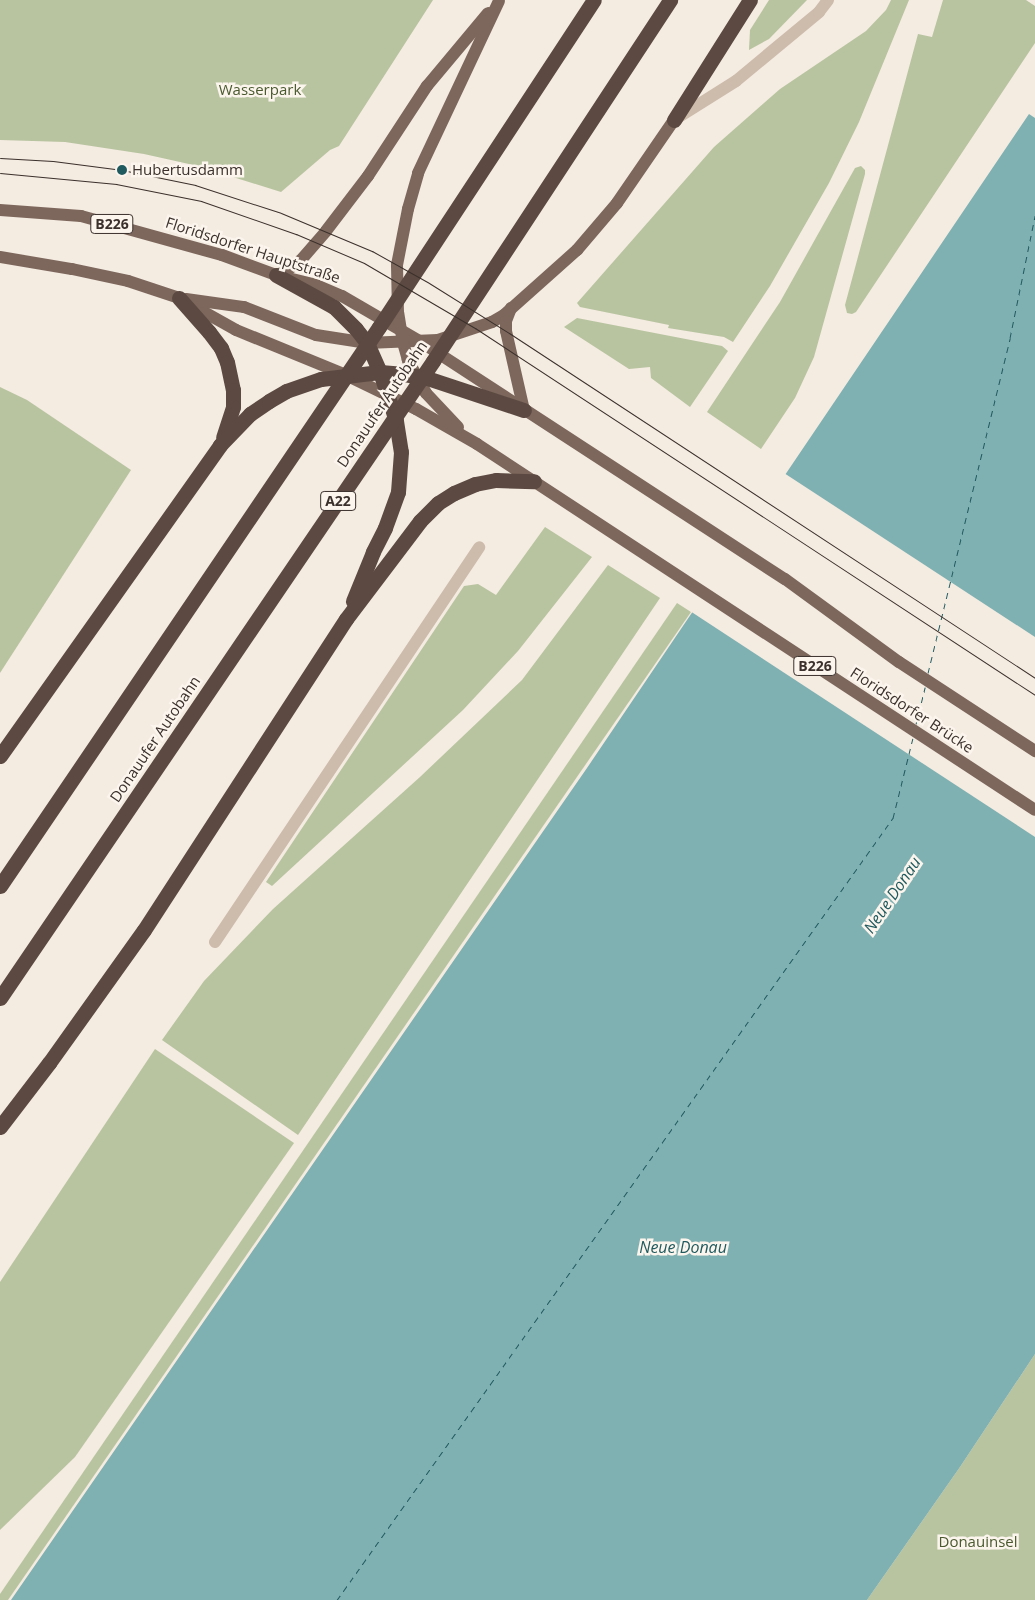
<!DOCTYPE html>
<html>
<head>
<meta charset="utf-8">
<style>
	body { margin:0 }
	#map { position:relative; width:1035px; height:1600px; overflow:hidden; background:#f4ebe1; font-family:"Open Sans",sans-serif }
	div>[style] { position:absolute }
	.green>* { inset:0; background:#b8c4a0 }
	.water>* { inset:0; background:#7fb0b2 }
	.pier>* { inset:0; background:#f4ebe1 }
	.ferry>* { height:1px; margin-top:-0.5px; transform-origin:0; background:repeating-linear-gradient(90deg,#1f5a5e 0 6px,transparent 0 11px) }
	.service>* { height:12px; margin:-6px; padding:0 6px; transform-origin:6px; border-radius:6px; background:#cdbbac }
	.tertiary>* { height:12px; margin:-6px; padding:0 6px; transform-origin:6px; border-radius:6px; background:#cdbbac }
	.primary>* { height:12px; margin:-6px; padding:0 6px; transform-origin:6px; border-radius:6px; background:#7d675c }
	.motorway>* { height:15px; margin:-7.5px; padding:0 7.5px; transform-origin:7.5px; border-radius:7.5px; background:#5c4a42 }
	.tram>* { height:1px; margin:-0.5px; padding:0 0.5px; transform-origin:0.5px; border-radius:0.5px; background:#3b302b }
	.dots>* { width:14px; height:14px; translate:-50% -50%; box-sizing:border-box; border:2px solid #fbf5ee; border-radius:50% }
	span { translate:-50% -50%; white-space:nowrap; text-align:center; line-height:1.15; -webkit-text-stroke:5px #fbf5ee; paint-order:stroke }
	.shield-label span { padding:1px 4px; background:#fbf5ee; border:1px solid; border-radius:4px; -webkit-text-stroke-width:0 }
	.shield-label { font-size:14px; color:#3b302b; font-weight:700 }
	.park-label { font-size:15px; color:#4a5a2e }
	.poi-label { font-size:15px; color:#3b302b }
	.left { translate:0 -50%; text-align:left }
	.street-label { font-size:15px; color:#3b302b }
	.water-label { font-size:16px; color:#1f5a5e; font-style:italic }
</style>
</head>
<body>
<div id="map">
	<div class="green">
		<i style="clip-path:polygon(0 0,433px 0,339px 146px,330px 150px,281px 192px,198px 166px,144px 154px,65px 142px,0 140px)"></i>
		<i style="clip-path:polygon(769px 0,807px 0,769px 39px,749px 50px,750px 30px)"></i>
		<i style="clip-path:polygon(891px 0,909px 0,859px 122px,829px 183px,770px 286px,733px 342px,724px 337px,668px 328px,669px 325px,580px 307px,577px 303px,714px 147px,780px 89px,866px 31px,886px 10px)"></i>
		<i style="clip-path:polygon(943px 0,1026px 0,1035px 6px,1035px 43px,856px 312px,852px 314px,847px 313px,845px 305px,918px 34px,932px 37px)"></i>
		<i style="clip-path:polygon(861px 166px,865px 170px,865px 174px,814px 357px,795px 398px,761px 449px,707px 412px,780px 302px,855px 168px)"></i>
		<i style="clip-path:polygon(577px 318px,722px 346px,728px 351px,690px 407px,651px 378px,650px 367px,629px 369px,564px 327px)"></i>
		<i style="clip-path:polygon(0 387px,27px 400px,131px 470px,0 673px)"></i>
		<i style="clip-path:polygon(545px 527px,592px 557px,518px 651px,463px 710px,272px 886px,266px 882px,464px 586px,478px 584px,496px 595px)"></i>
		<i style="clip-path:polygon(608px 565px,660px 598px,298px 1135px,162px 1040px,204px 981px,273px 909px,420px 777px,522px 680px)"></i>
		<i style="clip-path:polygon(677px 603px,691px 612px,8px 1600px,0 1600px,0 1594px)"></i>
		<i style="clip-path:polygon(155px 1049px,294px 1143px,75px 1457px,0 1530px,0 1282px)"></i>
		<i style="clip-path:polygon(1035px 1354px,1035px 1600px,867px 1600px,960px 1467px)"></i>
	</div>
	<div class="water">
		<i style="clip-path:polygon(1029px 114px,1035px 118px,1035px 1354px,960px 1467px,867px 1600px,11px 1600px,587px 768px)"></i>
	</div>
	<div class="pier">
		<i style="clip-path:polygon(784px 473px,1035px 637px,1035px 837px,690px 611px)"></i>
	</div>
	<div class="ferry">
		<i style="left:928px;top:673px;width:345px;rotate:-76.2deg"></i>
		<i style="left:1010px;top:338px;width:125px;rotate:-78.4deg"></i>
		<i style="left:916px;top:724px;width:38px;rotate:-76deg"></i>
		<i style="left:337px;top:1600px;width:960px;rotate:-54.59deg"></i>
		<i style="left:893px;top:818px;width:82px;rotate:-76deg"></i>
	</div>
	<div class="service">
		<i style="left:215px;top:942px;width:475px;rotate:-56.2deg"></i>
	</div>
	<div class="tertiary">
		<i style="left:674px;top:120px;width:73px;rotate:-32.2deg"></i>
		<i style="left:736px;top:81px;width:108px;rotate:-39.7deg"></i>
		<i style="left:819px;top:12px;width:15px;rotate:-53deg"></i>
	</div>
	<div class="primary">
		<i style="left:0;top:210px;width:81px;rotate:4.2deg"></i>
		<i style="left:81px;top:216px;width:146px;rotate:15.5deg"></i>
		<i style="left:222px;top:255px;width:58px;rotate:20.3deg"></i>
		<i style="left:276px;top:275px;width:41px;rotate:14deg"></i>
		<i style="left:316px;top:285px;width:28px;rotate:23deg"></i>
		<i style="left:342px;top:296px;width:91px;rotate:30.2deg"></i>
		<i style="left:421px;top:342px;width:434px;rotate:33.1deg"></i>
		<i style="left:785px;top:579px;width:141px;rotate:36.1deg"></i>
		<i style="left:899px;top:662px;width:163px;rotate:33.2deg"></i>
		<i style="left:0;top:257px;width:73px;rotate:9.5deg"></i>
		<i style="left:72px;top:269px;width:57px;rotate:12.1deg"></i>
		<i style="left:128px;top:281px;width:54px;rotate:18.4deg"></i>
		<i style="left:179px;top:298px;width:65px;rotate:29.3deg"></i>
		<i style="left:236px;top:330px;width:119px;rotate:22.2deg"></i>
		<i style="left:346px;top:375px;width:78px;rotate:25.9deg"></i>
		<i style="left:416px;top:409px;width:70px;rotate:29.8deg"></i>
		<i style="left:477px;top:444px;width:667px;rotate:33.26deg"></i>
		<i style="left:276px;top:275px;width:9px;rotate:-18deg"></i>
		<i style="left:285px;top:272px;width:20px;rotate:-37deg"></i>
		<i style="left:301px;top:260px;width:38px;rotate:-49deg"></i>
		<i style="left:326px;top:231px;width:69px;rotate:-52.6deg"></i>
		<i style="left:368px;top:176px;width:108px;rotate:-56.8deg"></i>
		<i style="left:427px;top:86px;width:95px;rotate:-50.1deg"></i>
		<i style="left:186px;top:299px;width:59px;rotate:7.9deg"></i>
		<i style="left:244px;top:307px;width:77px;rotate:21.3deg"></i>
		<i style="left:316px;top:335px;width:52px;rotate:8.9deg"></i>
		<i style="left:367px;top:343px;width:71px;rotate:-2.4deg"></i>
		<i style="left:438px;top:340px;width:57px;rotate:-18.4deg"></i>
		<i style="left:492px;top:322px;width:14px;rotate:-30deg"></i>
		<i style="left:504px;top:315px;width:98px;rotate:-41.7deg"></i>
		<i style="left:577px;top:250px;width:62px;rotate:-49.6deg"></i>
		<i style="left:617px;top:203px;width:101px;rotate:-55.5deg"></i>
		<i style="left:511px;top:308px;width:14px;rotate:111deg"></i>
		<i style="left:506px;top:321px;width:10px;rotate:90deg"></i>
		<i style="left:506px;top:331px;width:81px;rotate:77.2deg"></i>
		<i style="left:458px;top:427px;width:47px;rotate:-133.3deg"></i>
		<i style="left:426px;top:393px;width:38px;rotate:-119deg"></i>
		<i style="left:408px;top:360px;width:18px;rotate:-106deg"></i>
		<i style="left:403px;top:343px;width:30px;rotate:-99deg"></i>
		<i style="left:398px;top:313px;width:48px;rotate:-91.2deg"></i>
		<i style="left:397px;top:265px;width:57px;rotate:-78.9deg"></i>
		<i style="left:408px;top:209px;width:37px;rotate:-74deg"></i>
		<i style="left:418px;top:173px;width:190px;rotate:-64.8deg"></i>
	</div>
	<div class="motorway">
		<i style="left:674px;top:120px;width:142px;rotate:-57.7deg"></i>
		<i style="left:276px;top:275px;width:66px;rotate:28.9deg"></i>
		<i style="left:334px;top:307px;width:31px;rotate:45deg"></i>
		<i style="left:356px;top:329px;width:18px;rotate:52deg"></i>
		<i style="left:367px;top:343px;width:32px;rotate:66deg"></i>
		<i style="left:380px;top:372px;width:52px;rotate:71.9deg"></i>
		<i style="left:396px;top:421px;width:31px;rotate:81deg"></i>
		<i style="left:401px;top:452px;width:40px;rotate:94.3deg"></i>
		<i style="left:398px;top:492px;width:38px;rotate:110deg"></i>
		<i style="left:385px;top:528px;width:27px;rotate:117deg"></i>
		<i style="left:373px;top:552px;width:53px;rotate:112.2deg"></i>
		<i style="left:179px;top:298px;width:45px;rotate:48.6deg"></i>
		<i style="left:209px;top:332px;width:20px;rotate:53deg"></i>
		<i style="left:221px;top:348px;width:15px;rotate:67deg"></i>
		<i style="left:227px;top:362px;width:29px;rotate:78deg"></i>
		<i style="left:233px;top:390px;width:17px;rotate:90deg"></i>
		<i style="left:233px;top:407px;width:32px;rotate:108deg"></i>
		<i style="left:0;top:756px;width:381px;rotate:-54.7deg"></i>
		<i style="left:220px;top:445px;width:43px;rotate:-45.9deg"></i>
		<i style="left:250px;top:414px;width:23px;rotate:-34deg"></i>
		<i style="left:269px;top:401px;width:20px;rotate:-30deg"></i>
		<i style="left:286px;top:391px;width:37px;rotate:-19deg"></i>
		<i style="left:321px;top:379px;width:59px;rotate:-6.8deg"></i>
		<i style="left:380px;top:372px;width:24px;rotate:5deg"></i>
		<i style="left:404px;top:374px;width:23px;rotate:10deg"></i>
		<i style="left:427px;top:378px;width:102px;rotate:18.3deg"></i>
		<i style="left:0;top:886px;width:675px;rotate:-55.86deg"></i>
		<i style="left:379px;top:327px;width:391px;rotate:-56.7deg"></i>
		<i style="left:0;top:998px;width:770px;rotate:-55.79deg"></i>
		<i style="left:433px;top:361px;width:432px;rotate:-56.7deg"></i>
		<i style="left:0;top:1127px;width:81px;rotate:-52.6deg"></i>
		<i style="left:49px;top:1063px;width:163px;rotate:-54.5deg"></i>
		<i style="left:144px;top:930px;width:371px;rotate:-57deg"></i>
		<i style="left:346px;top:619px;width:123px;rotate:-52.9deg"></i>
		<i style="left:420px;top:521px;width:25px;rotate:-45deg"></i>
		<i style="left:438px;top:503px;width:19px;rotate:-32deg"></i>
		<i style="left:454px;top:493px;width:23px;rotate:-23deg"></i>
		<i style="left:475px;top:484px;width:21px;rotate:-11deg"></i>
		<i style="left:496px;top:480px;width:38px;rotate:2deg"></i>
	</div>
	<div class="tram">
		<i style="left:0;top:158px;width:53px;rotate:3.2deg"></i>
		<i style="left:53px;top:161px;width:70px;rotate:7.4deg"></i>
		<i style="left:122px;top:170px;width:75px;rotate:11.6deg"></i>
		<i style="left:195px;top:185px;width:90px;rotate:18deg"></i>
		<i style="left:281px;top:213px;width:99px;rotate:22.7deg"></i>
		<i style="left:372px;top:251px;width:65px;rotate:29.3deg"></i>
		<i style="left:429px;top:283px;width:94px;rotate:32deg"></i>
		<i style="left:509px;top:333px;width:629px;rotate:33.26deg"></i>
		<i style="left:0;top:173px;width:117px;rotate:5.4deg"></i>
		<i style="left:116px;top:184px;width:87px;rotate:11.3deg"></i>
		<i style="left:201px;top:201px;width:101px;rotate:19.2deg"></i>
		<i style="left:296px;top:234px;width:74px;rotate:23.1deg"></i>
		<i style="left:364px;top:263px;width:129px;rotate:30.4deg"></i>
		<i style="left:475px;top:328px;width:670px;rotate:33.24deg"></i>
	</div>
	<div class="dots">
		<i style="left:122px;top:170px;background:#1f5a5e"></i>
	</div>
	<div class="shield-label">
		<span style="left:112px;top:224px">B226</span>
		<span style="left:338px;top:501px">A22</span>
		<span style="left:815px;top:666px">B226</span>
	</div>
	<div class="park-label">
		<span style="left:260px;top:90px">Wasserpark</span>
		<span style="left:978px;top:1542px">Donauinsel</span>
	</div>
	<div class="poi-label">
		<span class="left" style="left:132px;top:170px">Hubertusdamm</span>
	</div>
	<div class="street-label">
		<span style="left:253px;top:250px;rotate:18deg">Floridsdorfer Hauptstraße</span>
		<span style="left:382px;top:404px;rotate:-56deg">Donauufer Autobahn</span>
		<span style="left:912px;top:710px;rotate:33deg">Floridsdorfer Brücke</span>
		<span style="left:155px;top:739px;rotate:-56deg">Donauufer Autobahn</span>
	</div>
	<div class="water-label">
		<span style="left:892px;top:895px;rotate:-56deg">Neue Donau</span>
		<span style="left:683px;top:1247px">Neue Donau</span>
	</div>
</div>
</body>
</html>
